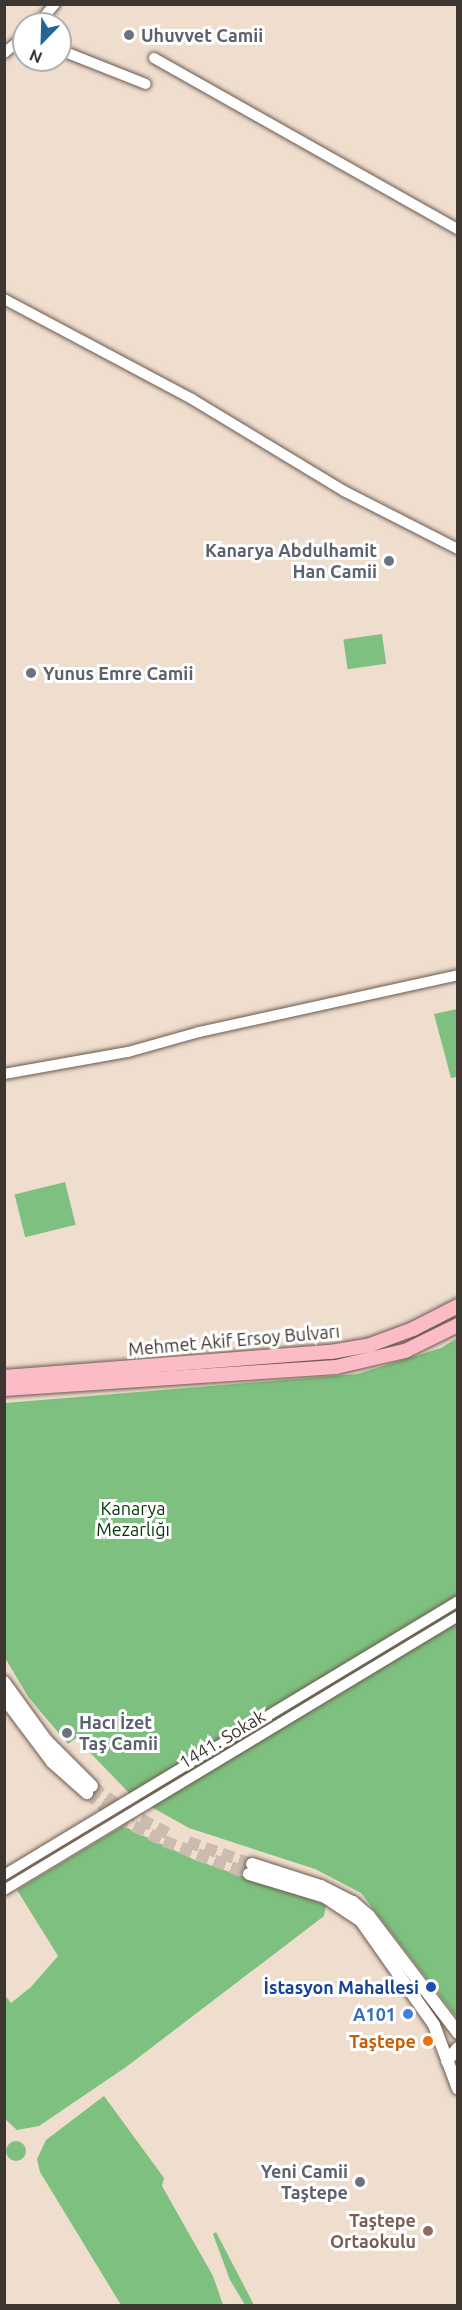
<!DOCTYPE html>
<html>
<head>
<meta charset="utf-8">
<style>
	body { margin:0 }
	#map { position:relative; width:462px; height:2310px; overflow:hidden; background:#efddce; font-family:Ubuntu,sans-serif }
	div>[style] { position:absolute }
	.green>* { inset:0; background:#7ec07f; transform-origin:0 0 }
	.round { border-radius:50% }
	.secondary-tunnel>* { height:12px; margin-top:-6px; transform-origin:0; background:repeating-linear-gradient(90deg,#ccbcaf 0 12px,transparent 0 18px) }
	.roads { filter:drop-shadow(0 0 2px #6a5a4e) drop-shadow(0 0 2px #6a5a4e) }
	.tertiary>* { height:10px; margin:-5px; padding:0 5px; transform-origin:5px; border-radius:5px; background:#fff }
	.secondary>* { height:12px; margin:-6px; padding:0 6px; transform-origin:6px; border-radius:6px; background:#fff }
	.primary>* { height:14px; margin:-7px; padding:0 7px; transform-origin:7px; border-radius:7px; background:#fbbcc6 }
	.dots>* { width:16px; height:16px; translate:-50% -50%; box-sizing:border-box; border:3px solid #fff; border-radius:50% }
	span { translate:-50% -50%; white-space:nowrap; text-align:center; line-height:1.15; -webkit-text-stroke:6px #fff; paint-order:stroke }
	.worship-label { font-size:18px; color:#5b616d; font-weight:700 }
	.left { translate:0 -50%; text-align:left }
	.right { translate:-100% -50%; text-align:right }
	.street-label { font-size:18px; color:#3e3631 }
	.park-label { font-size:18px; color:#03360a }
	.transit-label { font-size:18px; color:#164399; font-weight:700 }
	.shop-label { font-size:18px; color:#366cbe; font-weight:700 }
	.food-label { font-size:18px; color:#c56008; font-weight:700 }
	.education-label { font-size:18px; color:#785e54; font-weight:700 }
	.frame { position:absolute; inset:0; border:6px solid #3e3631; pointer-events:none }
	.north { position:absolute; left:12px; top:12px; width:60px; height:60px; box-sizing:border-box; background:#fff; border:2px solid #b2afad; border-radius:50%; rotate:203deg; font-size:16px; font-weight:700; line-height:24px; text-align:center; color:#3e3631 }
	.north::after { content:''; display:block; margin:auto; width:21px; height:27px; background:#25649b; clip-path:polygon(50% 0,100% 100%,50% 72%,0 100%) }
</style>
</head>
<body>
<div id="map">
	<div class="green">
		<i style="left:382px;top:634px;width:30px;height:39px;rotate:82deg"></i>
		<i style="clip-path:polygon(457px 1009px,457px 1077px,451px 1078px,434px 1014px)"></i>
		<i style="left:65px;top:1182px;width:44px;height:52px;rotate:76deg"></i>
		<i style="clip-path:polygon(457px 1338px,457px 2018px,361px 1893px,315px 1869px,189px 1828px,132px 1796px,76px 1738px,68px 1744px,29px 1698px,5px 1658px,5px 1403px,357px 1374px,441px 1348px)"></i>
		<i style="clip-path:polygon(123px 1826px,195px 1860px,326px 1905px,324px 1916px,126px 2067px,39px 2126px,17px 2130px,5px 2119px,4px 1994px,11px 2003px,31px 1987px,58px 1956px,17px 1890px)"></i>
		<i style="clip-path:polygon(104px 2096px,164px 2178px,162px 2186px,213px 2276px,223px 2305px,121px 2305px,40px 2172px,37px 2159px,46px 2140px)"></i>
		<i class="round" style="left:6px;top:2141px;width:20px;height:20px"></i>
		<i style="clip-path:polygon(216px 2232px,254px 2305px,245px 2305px,230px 2280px,213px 2234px)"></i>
	</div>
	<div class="secondary-tunnel">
		<i style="left:92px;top:1786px;width:41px;rotate:37.1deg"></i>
		<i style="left:125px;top:1811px;width:50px;rotate:27.6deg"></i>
		<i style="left:87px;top:1793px;width:40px;rotate:39deg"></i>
		<i style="left:118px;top:1818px;width:51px;rotate:26.6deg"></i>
		<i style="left:164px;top:1841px;width:91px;rotate:21.2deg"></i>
		<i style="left:188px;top:1842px;width:68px;rotate:19deg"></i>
	</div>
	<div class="roads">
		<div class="tertiary">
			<i style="left:38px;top:24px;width:26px;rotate:-50deg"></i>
			<i style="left:60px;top:50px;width:92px;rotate:21.6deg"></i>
			<i style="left:4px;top:53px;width:26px;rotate:-39deg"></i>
			<i style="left:154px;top:58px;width:349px;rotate:29.4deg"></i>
			<i style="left:4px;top:299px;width:213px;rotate:28deg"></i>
			<i style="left:192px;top:399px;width:178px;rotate:31.2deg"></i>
			<i style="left:344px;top:491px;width:128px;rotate:27deg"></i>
			<i style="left:4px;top:1074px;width:126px;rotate:-10.1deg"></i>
			<i style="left:128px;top:1052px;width:74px;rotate:-15.7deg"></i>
			<i style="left:199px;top:1032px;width:265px;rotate:-12.4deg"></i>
			<i style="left:4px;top:1875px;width:530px;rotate:-31.11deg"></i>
			<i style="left:4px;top:1890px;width:530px;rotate:-31.11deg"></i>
		</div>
		<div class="secondary">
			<i style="left:4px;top:1682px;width:72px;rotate:54.1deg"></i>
			<i style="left:46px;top:1740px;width:65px;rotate:45deg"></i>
			<i style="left:4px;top:1698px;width:80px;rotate:53.1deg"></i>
			<i style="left:52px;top:1762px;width:47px;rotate:41.5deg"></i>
			<i style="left:252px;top:1864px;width:72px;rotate:17.7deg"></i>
			<i style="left:321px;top:1886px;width:36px;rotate:27deg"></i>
			<i style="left:353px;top:1902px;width:21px;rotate:41deg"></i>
			<i style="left:369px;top:1916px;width:147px;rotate:52.7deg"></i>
			<i style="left:249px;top:1874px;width:79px;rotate:16.8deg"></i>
			<i style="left:325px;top:1897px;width:43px;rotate:33.7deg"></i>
			<i style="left:361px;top:1921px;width:127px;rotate:54.9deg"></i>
			<i style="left:434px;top:2025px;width:68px;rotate:69.4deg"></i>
			<i style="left:447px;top:2061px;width:17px;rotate:-50deg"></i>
		</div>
		<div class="primary">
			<i style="left:4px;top:1377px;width:328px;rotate:-4.4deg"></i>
			<i style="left:331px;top:1352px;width:40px;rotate:-10deg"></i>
			<i style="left:370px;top:1345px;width:46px;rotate:-20.4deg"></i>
			<i style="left:413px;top:1329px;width:51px;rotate:-27.1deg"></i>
			<i style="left:4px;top:1389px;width:333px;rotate:-3.8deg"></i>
			<i style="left:336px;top:1367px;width:71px;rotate:-13.1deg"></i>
			<i style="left:405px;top:1351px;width:59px;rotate:-26.1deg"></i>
		</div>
	</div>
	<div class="dots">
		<i style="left:129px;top:35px;background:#6b7280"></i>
		<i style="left:389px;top:561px;background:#6b7280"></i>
		<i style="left:31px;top:673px;background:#6b7280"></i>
		<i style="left:67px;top:1733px;background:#6b7280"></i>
		<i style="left:431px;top:1987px;background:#1a4fb4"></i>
		<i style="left:408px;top:2014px;background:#3f7fe0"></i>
		<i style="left:428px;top:2041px;background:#e8710a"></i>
		<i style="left:360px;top:2182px;background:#6b7280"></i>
		<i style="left:428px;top:2231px;background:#8d6e63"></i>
	</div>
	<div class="worship-label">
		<span class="left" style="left:141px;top:35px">Uhuvvet Camii</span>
		<span class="right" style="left:377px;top:561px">Kanarya Abdulhamit<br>Han Camii</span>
		<span class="left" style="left:43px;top:673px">Yunus Emre Camii</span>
		<span class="left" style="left:79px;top:1733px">Hacı İzet<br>Taş Camii</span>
		<span class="right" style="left:348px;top:2182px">Yeni Camii<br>Taştepe</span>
	</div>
	<div class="street-label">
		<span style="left:234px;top:1340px;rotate:-5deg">Mehmet Akif Ersoy Bulvarı</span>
		<span style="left:222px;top:1739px;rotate:-31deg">1441. Sokak</span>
	</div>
	<div class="park-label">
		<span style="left:133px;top:1519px">Kanarya<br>Mezarlığı</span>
	</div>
	<div class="transit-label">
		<span class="right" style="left:419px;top:1987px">İstasyon Mahallesi</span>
	</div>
	<div class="shop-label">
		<span class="right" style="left:396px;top:2014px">A101</span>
	</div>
	<div class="food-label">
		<span class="right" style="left:416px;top:2041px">Taştepe</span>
	</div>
	<div class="education-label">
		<span class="right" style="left:416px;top:2231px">Taştepe<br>Ortaokulu</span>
	</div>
	<div class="frame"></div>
	<div class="north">N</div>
</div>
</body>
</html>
